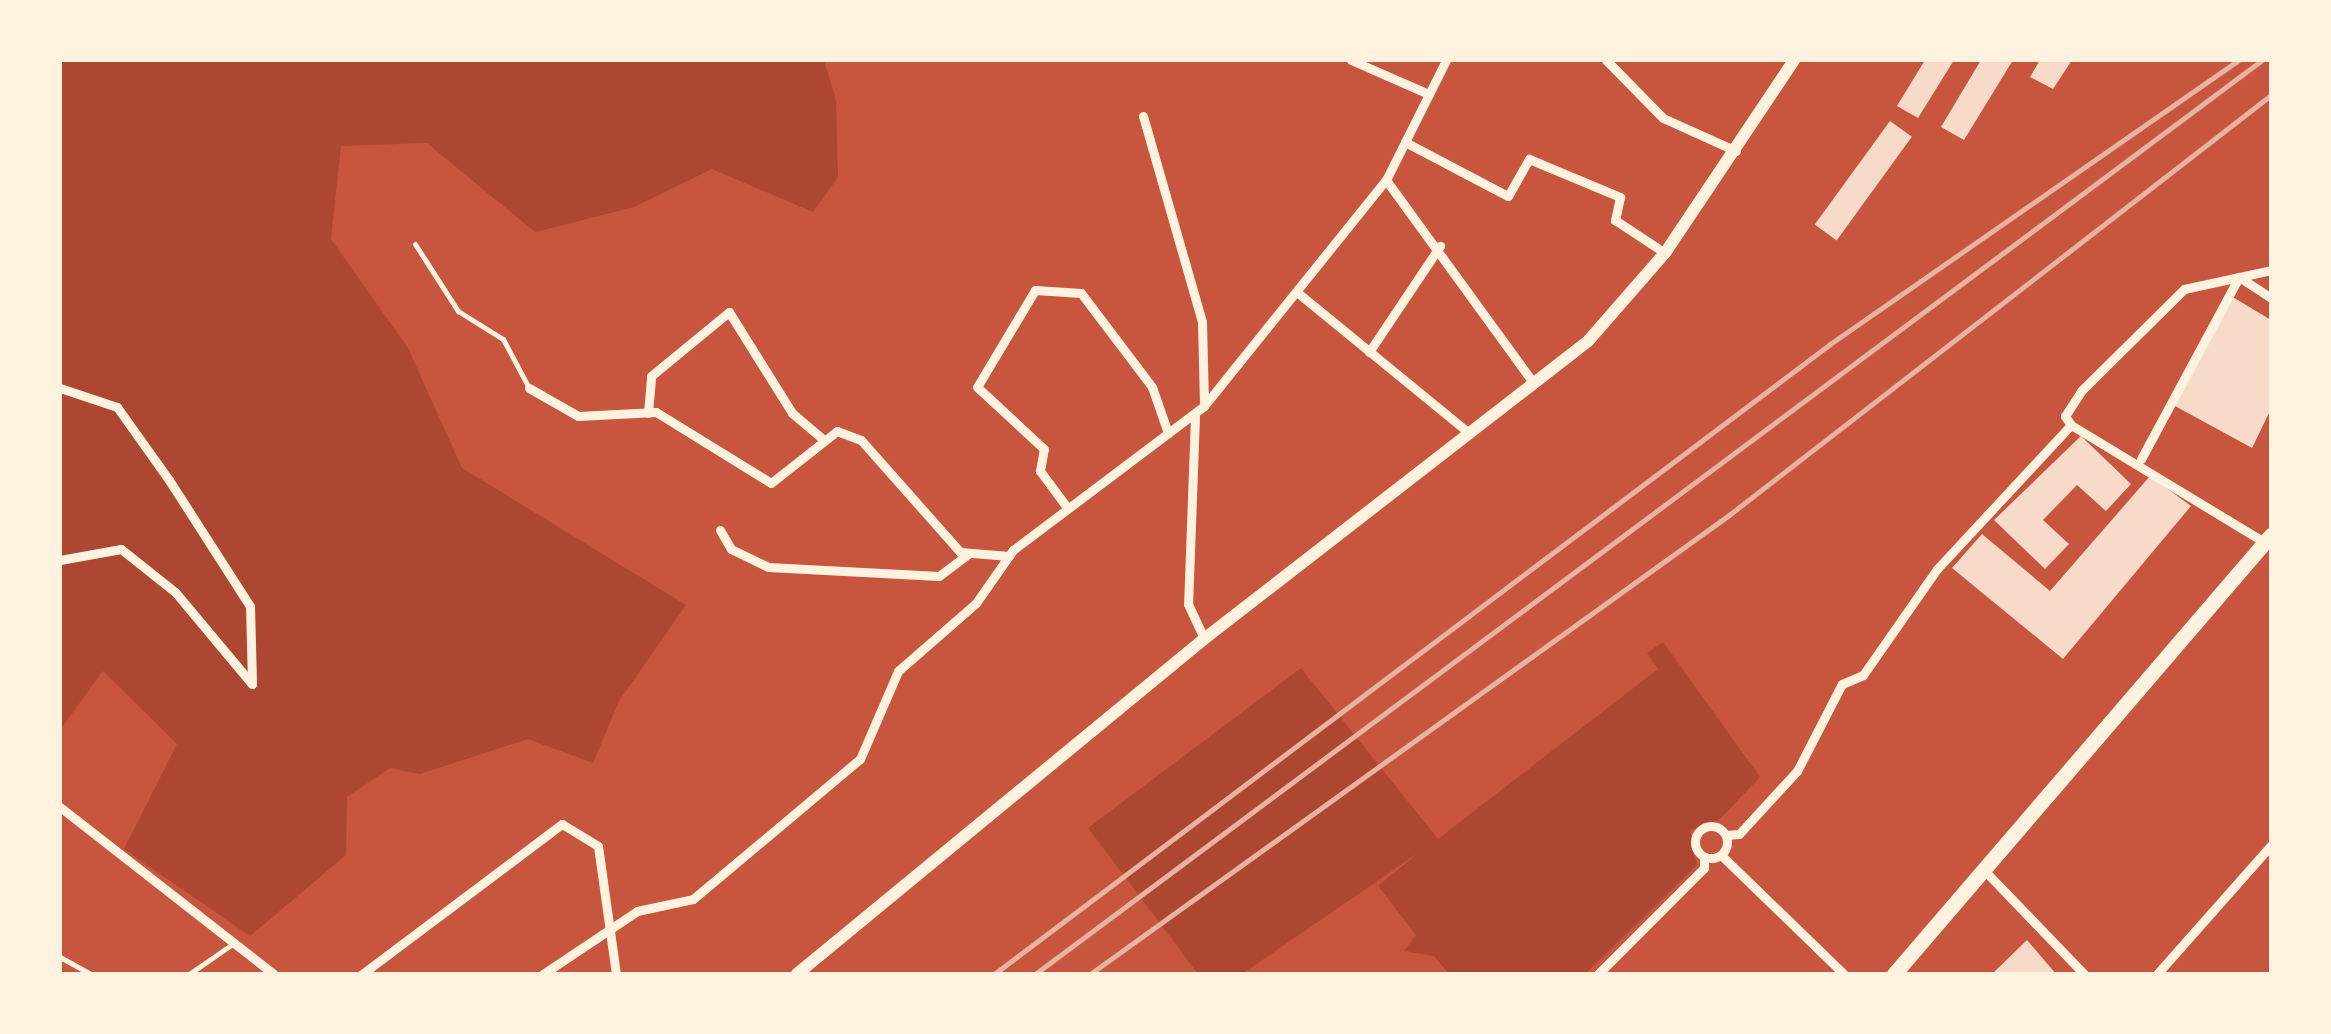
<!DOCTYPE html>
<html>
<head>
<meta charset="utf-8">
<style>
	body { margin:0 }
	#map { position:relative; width:2331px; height:1034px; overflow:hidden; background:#c8553d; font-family:Karla,sans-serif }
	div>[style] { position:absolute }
	.green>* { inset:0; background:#ae4732 }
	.building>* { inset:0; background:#f7dbc8; transform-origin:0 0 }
	.service>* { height:5px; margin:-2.5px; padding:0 2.5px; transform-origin:2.5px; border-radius:2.5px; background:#fff3e0 }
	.minor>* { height:9px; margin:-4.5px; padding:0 4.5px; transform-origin:4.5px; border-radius:4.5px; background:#fff3e0 }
	.minor>.ring { margin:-4.5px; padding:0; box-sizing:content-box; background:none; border:9px solid #fff3e0; border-radius:50% }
	.secondary>* { height:12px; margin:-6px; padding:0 6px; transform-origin:6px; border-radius:6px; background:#fff3e0 }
	.primary>* { height:15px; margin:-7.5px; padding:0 7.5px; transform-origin:7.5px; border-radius:7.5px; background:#fff3e0 }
	.rail>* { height:5px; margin:-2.5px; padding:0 2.5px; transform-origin:2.5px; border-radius:2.5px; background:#e9b49f }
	span { translate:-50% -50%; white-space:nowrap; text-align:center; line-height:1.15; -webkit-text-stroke:8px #fff3e0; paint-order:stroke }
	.frame { position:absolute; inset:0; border:62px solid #fff3e0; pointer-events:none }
</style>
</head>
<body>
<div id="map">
	<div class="green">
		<i style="clip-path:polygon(60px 60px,824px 60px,836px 100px,838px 177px,813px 212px,712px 169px,634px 207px,535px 232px,427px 143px,341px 146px,331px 239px,408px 348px,462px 468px,686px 605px,619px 701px,593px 763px,528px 739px,420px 774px,390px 768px,347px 797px,346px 855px,250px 936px,124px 849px,177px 744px,103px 671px,60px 730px)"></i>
		<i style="clip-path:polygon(1663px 642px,1760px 777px,1719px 820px,1690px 830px,1697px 865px,1585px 974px,1449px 974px,1434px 956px,1404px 951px,1416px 935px,1378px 886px,1418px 853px,1242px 974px,1198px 974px,1088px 828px,1301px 668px,1438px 839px,1658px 669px,1647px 653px)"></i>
	</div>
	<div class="building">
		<i style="clip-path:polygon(1925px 60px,1954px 60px,1918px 118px,1897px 106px)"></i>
		<i style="clip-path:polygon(1981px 60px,2013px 60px,1964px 140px,1941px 127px)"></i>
		<i style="clip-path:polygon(2040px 60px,2072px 60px,2053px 89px,2030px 77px)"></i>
		<i style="left:1890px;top:121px;width:27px;height:128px;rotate:36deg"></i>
		<i style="clip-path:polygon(2231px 296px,2271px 320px,2271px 409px,2252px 448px,2175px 406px)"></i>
		<i style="clip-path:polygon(2081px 436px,2131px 484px,2106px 511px,2077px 485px,2043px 520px,2069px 544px,2045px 569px,1994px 520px)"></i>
		<i style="clip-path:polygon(2150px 476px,2191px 506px,2063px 659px,1952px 568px,1982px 534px,2050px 591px)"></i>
		<i style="clip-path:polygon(2027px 940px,2056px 974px,1992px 974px)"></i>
	</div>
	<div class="service">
		<i style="left:415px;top:244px;width:80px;rotate:57.3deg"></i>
		<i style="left:458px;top:311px;width:53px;rotate:31.9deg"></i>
		<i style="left:503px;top:339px;width:55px;rotate:62deg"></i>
		<i style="left:60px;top:957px;width:35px;rotate:29deg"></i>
		<i style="left:189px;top:974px;width:55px;rotate:-34.6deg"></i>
	</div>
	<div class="minor">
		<i style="left:1351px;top:60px;width:85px;rotate:23.6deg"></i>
		<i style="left:1606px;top:60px;width:81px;rotate:45.5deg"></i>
		<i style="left:1663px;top:118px;width:80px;rotate:24.3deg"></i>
		<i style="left:1143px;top:116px;width:214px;rotate:74deg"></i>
		<i style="left:1202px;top:322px;width:84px;rotate:88.6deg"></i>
		<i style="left:1405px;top:142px;width:116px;rotate:27.7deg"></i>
		<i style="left:1508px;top:196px;width:43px;rotate:-60.4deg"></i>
		<i style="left:1529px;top:159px;width:99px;rotate:22.7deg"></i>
		<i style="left:1620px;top:197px;width:24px;rotate:102deg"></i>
		<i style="left:1615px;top:220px;width:60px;rotate:33.4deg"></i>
		<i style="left:1386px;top:180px;width:252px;rotate:54deg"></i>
		<i style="left:1298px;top:293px;width:222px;rotate:39.3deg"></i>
		<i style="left:1369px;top:352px;width:128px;rotate:-56.2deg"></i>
		<i style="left:60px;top:388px;width:60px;rotate:18.4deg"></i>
		<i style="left:117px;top:407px;width:90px;rotate:54.5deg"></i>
		<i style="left:169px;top:480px;width:150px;rotate:57.3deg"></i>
		<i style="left:250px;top:606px;width:78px;rotate:88.5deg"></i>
		<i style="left:252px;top:684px;width:120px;rotate:-129.9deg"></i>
		<i style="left:175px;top:592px;width:69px;rotate:-141.5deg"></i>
		<i style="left:121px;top:549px;width:62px;rotate:169.8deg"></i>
		<i style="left:529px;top:388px;width:56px;rotate:29.7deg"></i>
		<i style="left:578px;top:416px;width:78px;rotate:-2.9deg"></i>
		<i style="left:656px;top:412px;width:135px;rotate:31.7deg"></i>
		<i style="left:771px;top:483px;width:84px;rotate:-38.2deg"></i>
		<i style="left:837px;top:431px;width:26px;rotate:21deg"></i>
		<i style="left:861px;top:440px;width:149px;rotate:48.5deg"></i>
		<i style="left:960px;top:552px;width:49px;rotate:4.7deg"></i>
		<i style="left:648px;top:413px;width:37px;rotate:-85deg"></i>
		<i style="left:651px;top:376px;width:101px;rotate:-39.4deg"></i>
		<i style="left:729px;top:312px;width:119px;rotate:58deg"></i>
		<i style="left:792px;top:413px;width:42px;rotate:40.2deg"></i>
		<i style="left:1195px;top:416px;width:188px;rotate:92.1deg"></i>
		<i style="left:1188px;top:604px;width:38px;rotate:65deg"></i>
		<i style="left:2071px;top:425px;width:226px;rotate:31.2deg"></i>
		<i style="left:2141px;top:459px;width:207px;rotate:-61.7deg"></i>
		<i style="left:2239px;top:277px;width:38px;rotate:33deg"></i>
		<i style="left:1066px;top:506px;width:44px;rotate:-126.6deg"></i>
		<i style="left:1040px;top:471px;width:22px;rotate:-80deg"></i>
		<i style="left:1044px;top:449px;width:91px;rotate:-137.2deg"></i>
		<i style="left:977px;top:387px;width:113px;rotate:-59.1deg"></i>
		<i style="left:1035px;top:290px;width:46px;rotate:3.7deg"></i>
		<i style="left:1081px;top:293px;width:118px;rotate:52.9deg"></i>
		<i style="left:1152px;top:387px;width:49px;rotate:70.8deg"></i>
		<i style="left:720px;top:530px;width:22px;rotate:60deg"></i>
		<i style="left:731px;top:549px;width:41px;rotate:25.9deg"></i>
		<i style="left:768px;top:567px;width:171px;rotate:3deg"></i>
		<i style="left:939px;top:576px;width:38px;rotate:-37deg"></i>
		<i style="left:60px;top:807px;width:271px;rotate:38deg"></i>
		<i class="ring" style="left:1695px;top:826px;width:23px;height:23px"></i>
		<i style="left:1726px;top:835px;width:13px;rotate:-4deg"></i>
		<i style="left:1739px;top:834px;width:86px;rotate:-47.4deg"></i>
		<i style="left:1797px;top:771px;width:98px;rotate:-62.7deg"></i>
		<i style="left:1842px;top:684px;width:23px;rotate:-23deg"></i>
		<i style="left:1863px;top:675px;width:129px;rotate:-55.1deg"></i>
		<i style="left:1937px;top:569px;width:197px;rotate:-47.1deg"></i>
		<i style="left:2071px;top:425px;width:11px;rotate:-124deg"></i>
		<i style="left:2065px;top:416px;width:30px;rotate:-57deg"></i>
		<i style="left:2081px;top:391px;width:145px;rotate:-44.7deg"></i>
		<i style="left:2184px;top:289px;width:89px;rotate:-12.3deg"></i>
		<i style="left:1721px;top:855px;width:171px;rotate:44.1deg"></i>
		<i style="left:1982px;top:868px;width:147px;rotate:46.1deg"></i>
		<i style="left:362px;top:974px;width:250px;rotate:-36.9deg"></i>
		<i style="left:562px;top:824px;width:42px;rotate:31.4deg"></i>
		<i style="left:598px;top:846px;width:129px;rotate:82deg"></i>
		<i style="left:543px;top:974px;width:113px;rotate:-33.8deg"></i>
		<i style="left:637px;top:911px;width:57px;rotate:-12.1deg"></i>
		<i style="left:693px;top:899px;width:218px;rotate:-40deg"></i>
		<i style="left:860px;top:759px;width:96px;rotate:-66.6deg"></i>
		<i style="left:898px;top:671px;width:103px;rotate:-41.1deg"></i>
		<i style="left:976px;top:603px;width:65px;rotate:-55.1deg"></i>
		<i style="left:1013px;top:550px;width:239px;rotate:-37deg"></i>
		<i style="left:1204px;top:406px;width:290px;rotate:-51.2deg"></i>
		<i style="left:1386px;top:180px;width:134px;rotate:-63.4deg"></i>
		<i style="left:1598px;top:974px;width:150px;rotate:-45deg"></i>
		<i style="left:1704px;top:868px;width:11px;rotate:-90deg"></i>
		<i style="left:2157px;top:974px;width:172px;rotate:-48.5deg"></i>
	</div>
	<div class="secondary">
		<i style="left:797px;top:974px;width:527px;rotate:-39.46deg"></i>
		<i style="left:1204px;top:639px;width:487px;rotate:-37.8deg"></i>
		<i style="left:1589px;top:340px;width:116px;rotate:-48.9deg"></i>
		<i style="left:1665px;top:253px;width:232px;rotate:-56.2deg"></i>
	</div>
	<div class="primary">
		<i style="left:1894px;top:974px;width:579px;rotate:-49.35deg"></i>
	</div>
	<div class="rail">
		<i style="left:994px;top:974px;width:1047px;rotate:-37deg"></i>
		<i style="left:1830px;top:344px;width:497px;rotate:-34.8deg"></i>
		<i style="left:1035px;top:974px;width:1530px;rotate:-36.68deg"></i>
		<i style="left:1090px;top:974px;width:787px;rotate:-35.69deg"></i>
		<i style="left:1729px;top:515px;width:686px;rotate:-37.77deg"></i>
	</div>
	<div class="frame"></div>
</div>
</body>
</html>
